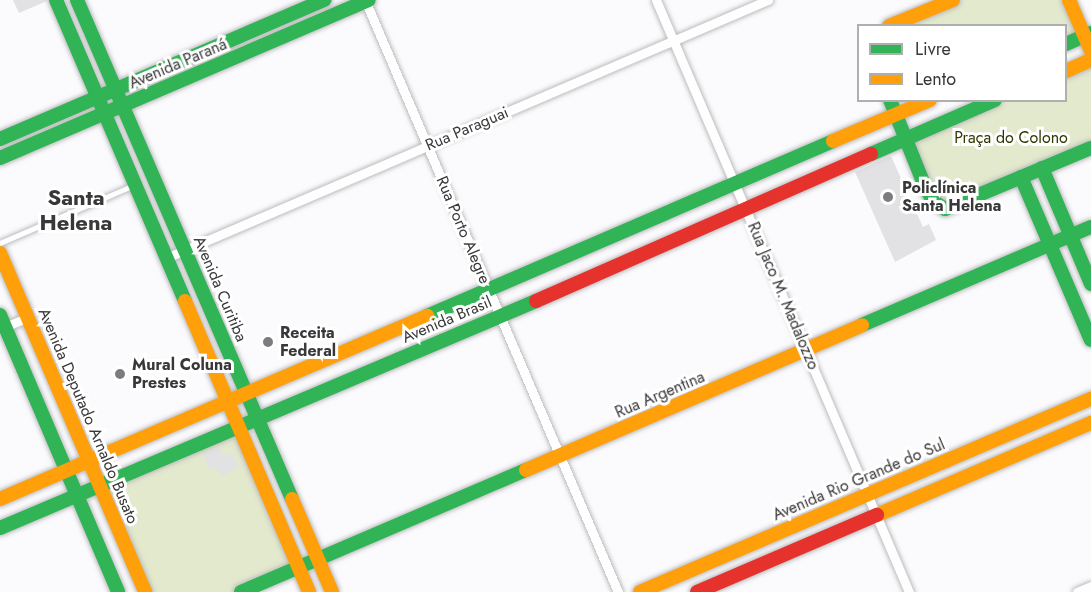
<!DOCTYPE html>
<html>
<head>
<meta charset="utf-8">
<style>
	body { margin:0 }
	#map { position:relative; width:1091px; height:592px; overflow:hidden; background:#fbfbfe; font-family:Jost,sans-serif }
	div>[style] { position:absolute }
	.green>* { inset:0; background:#e3e9cc }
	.building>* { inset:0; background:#e2e1e3 }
	.roads { filter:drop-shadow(0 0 2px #bcbcbe) drop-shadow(0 0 2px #bcbcbe) }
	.lane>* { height:4.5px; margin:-2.25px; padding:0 2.25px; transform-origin:2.25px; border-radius:2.25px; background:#fefeff }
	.street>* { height:9px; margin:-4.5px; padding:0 4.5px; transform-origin:4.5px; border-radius:4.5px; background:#fefeff }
	.fast>* { height:14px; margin:-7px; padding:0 7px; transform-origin:7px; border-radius:7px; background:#30b455 }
	.slow>* { height:14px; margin:-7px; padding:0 7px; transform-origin:7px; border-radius:7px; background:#ff9f0a }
	.jam>* { height:14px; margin:-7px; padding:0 7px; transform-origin:7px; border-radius:7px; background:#e5322d }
	.dots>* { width:16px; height:16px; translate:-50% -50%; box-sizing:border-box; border:3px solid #fff; border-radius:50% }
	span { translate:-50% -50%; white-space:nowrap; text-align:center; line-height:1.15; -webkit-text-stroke:6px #fff; paint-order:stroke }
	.street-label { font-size:16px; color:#383839 }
	.park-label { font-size:16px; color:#303700 }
	.poi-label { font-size:16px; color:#383839; font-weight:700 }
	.left { translate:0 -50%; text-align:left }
	.district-label { font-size:22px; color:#383839; font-weight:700 }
	.legend { position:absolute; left:857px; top:24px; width:210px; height:78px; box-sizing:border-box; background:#fff; border:2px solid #afafb0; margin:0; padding:8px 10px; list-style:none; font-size:18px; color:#383839 }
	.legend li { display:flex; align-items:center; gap:12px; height:30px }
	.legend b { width:30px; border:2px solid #afafb0 }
</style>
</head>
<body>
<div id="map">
	<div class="green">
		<i style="clip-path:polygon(962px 0,1065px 0,1079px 33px,1066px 39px,1066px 26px,898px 26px)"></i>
		<i style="clip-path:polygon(1091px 64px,1091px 144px,947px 204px,939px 201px,911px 141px,1005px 101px,1066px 100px,1066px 75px)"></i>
		<i style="clip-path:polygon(236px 430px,293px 566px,232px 592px,150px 592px,106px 486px)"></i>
	</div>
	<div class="building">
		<i style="clip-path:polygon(13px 0,47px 0,47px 1px,19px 13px)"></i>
		<i style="clip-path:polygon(891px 156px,923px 227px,929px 224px,936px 240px,895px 262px,855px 172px)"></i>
		<i style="clip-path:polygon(219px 447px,223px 456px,232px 452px,238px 468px,221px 476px,217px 468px,210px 471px,203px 454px)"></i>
	</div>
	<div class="roads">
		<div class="lane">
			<i style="left:0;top:243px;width:144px;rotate:-23.4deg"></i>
		</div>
		<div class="street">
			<i style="left:365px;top:0;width:644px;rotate:66.86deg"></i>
			<i style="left:656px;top:0;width:644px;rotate:66.86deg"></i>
			<i style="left:166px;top:258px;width:655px;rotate:-23.2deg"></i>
			<i style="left:2px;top:328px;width:27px;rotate:-22deg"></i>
			<i style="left:1077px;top:592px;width:15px;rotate:-23deg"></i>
		</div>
		<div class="fast">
			<i style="left:56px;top:0;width:327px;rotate:66.8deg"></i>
			<i style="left:77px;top:0;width:543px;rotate:66.69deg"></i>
			<i style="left:1066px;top:44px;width:27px;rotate:-24deg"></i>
			<i style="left:890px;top:100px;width:96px;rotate:68deg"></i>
			<i style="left:926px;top:189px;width:15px;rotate:58deg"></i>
			<i style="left:934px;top:202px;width:13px;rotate:32deg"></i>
			<i style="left:945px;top:209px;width:158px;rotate:-22.7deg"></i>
			<i style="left:0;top:139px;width:353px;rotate:-23.2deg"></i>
			<i style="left:871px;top:154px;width:135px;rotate:-23.5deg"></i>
			<i style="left:0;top:158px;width:401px;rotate:-23.2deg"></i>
			<i style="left:1042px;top:168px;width:126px;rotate:67.1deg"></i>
			<i style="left:1021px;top:177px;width:177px;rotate:66.8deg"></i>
			<i style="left:0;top:315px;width:301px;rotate:66.9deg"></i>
			<i style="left:427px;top:316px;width:442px;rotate:-23.3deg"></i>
			<i style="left:862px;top:325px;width:249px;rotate:-23.2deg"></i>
			<i style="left:0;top:528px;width:582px;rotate:-22.95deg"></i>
			<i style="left:241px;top:592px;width:310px;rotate:-23.2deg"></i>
		</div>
		<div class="slow">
			<i style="left:1069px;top:0;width:56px;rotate:66.7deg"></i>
			<i style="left:889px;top:26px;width:69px;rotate:-22.1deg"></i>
			<i style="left:1066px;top:71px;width:27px;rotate:-24deg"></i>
			<i style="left:833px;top:141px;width:105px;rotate:-22.9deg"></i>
			<i style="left:0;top:253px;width:369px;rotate:66.8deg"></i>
			<i style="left:185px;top:301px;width:316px;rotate:66.9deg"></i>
			<i style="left:526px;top:470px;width:366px;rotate:-23.3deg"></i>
			<i style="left:0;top:499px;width:465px;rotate:-23.2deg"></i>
			<i style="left:292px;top:499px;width:101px;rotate:66.7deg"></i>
			<i style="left:877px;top:515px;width:233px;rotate:-23.3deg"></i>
			<i style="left:640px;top:592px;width:491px;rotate:-23.2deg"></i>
		</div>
		<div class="jam">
			<i style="left:536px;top:301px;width:366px;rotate:-23.7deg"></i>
			<i style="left:697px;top:592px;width:196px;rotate:-23.2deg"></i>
		</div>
	</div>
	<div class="dots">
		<i style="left:888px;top:197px;background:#7c7c7e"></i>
		<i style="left:268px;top:342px;background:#7c7c7e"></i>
		<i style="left:120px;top:374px;background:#7c7c7e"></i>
	</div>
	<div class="street-label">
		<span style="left:178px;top:64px;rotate:-23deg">Avenida Paraná</span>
		<span style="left:467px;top:129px;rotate:-23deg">Rua Paraguai</span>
		<span style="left:463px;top:230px;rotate:67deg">Rua Porto Alegre</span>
		<span style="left:220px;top:289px;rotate:67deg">Avenida Curitiba</span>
		<span style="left:783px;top:296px;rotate:67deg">Rua Jaco M. Madalozzo</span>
		<span style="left:447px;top:320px;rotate:-23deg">Avenida Brasil</span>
		<span style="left:660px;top:395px;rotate:-23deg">Rua Argentina</span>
		<span style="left:88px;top:416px;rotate:67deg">Avenida Deputado Arnaldo Busato</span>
		<span style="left:859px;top:480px;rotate:-23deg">Avenida Rio Grande do Sul</span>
	</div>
	<div class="park-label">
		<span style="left:1011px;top:138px">Praça do Colono</span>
	</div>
	<div class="poi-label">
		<span class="left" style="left:902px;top:197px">Policlínica<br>Santa Helena</span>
		<span class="left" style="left:280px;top:342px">Receita<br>Federal</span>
		<span class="left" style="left:132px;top:374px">Mural Coluna<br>Prestes</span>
	</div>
	<div class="district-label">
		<span style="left:76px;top:210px">Santa<br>Helena</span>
	</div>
	<ul class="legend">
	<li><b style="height:8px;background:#30b455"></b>Livre</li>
	<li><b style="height:8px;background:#ff9f0a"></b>Lento</li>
	</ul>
</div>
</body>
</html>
